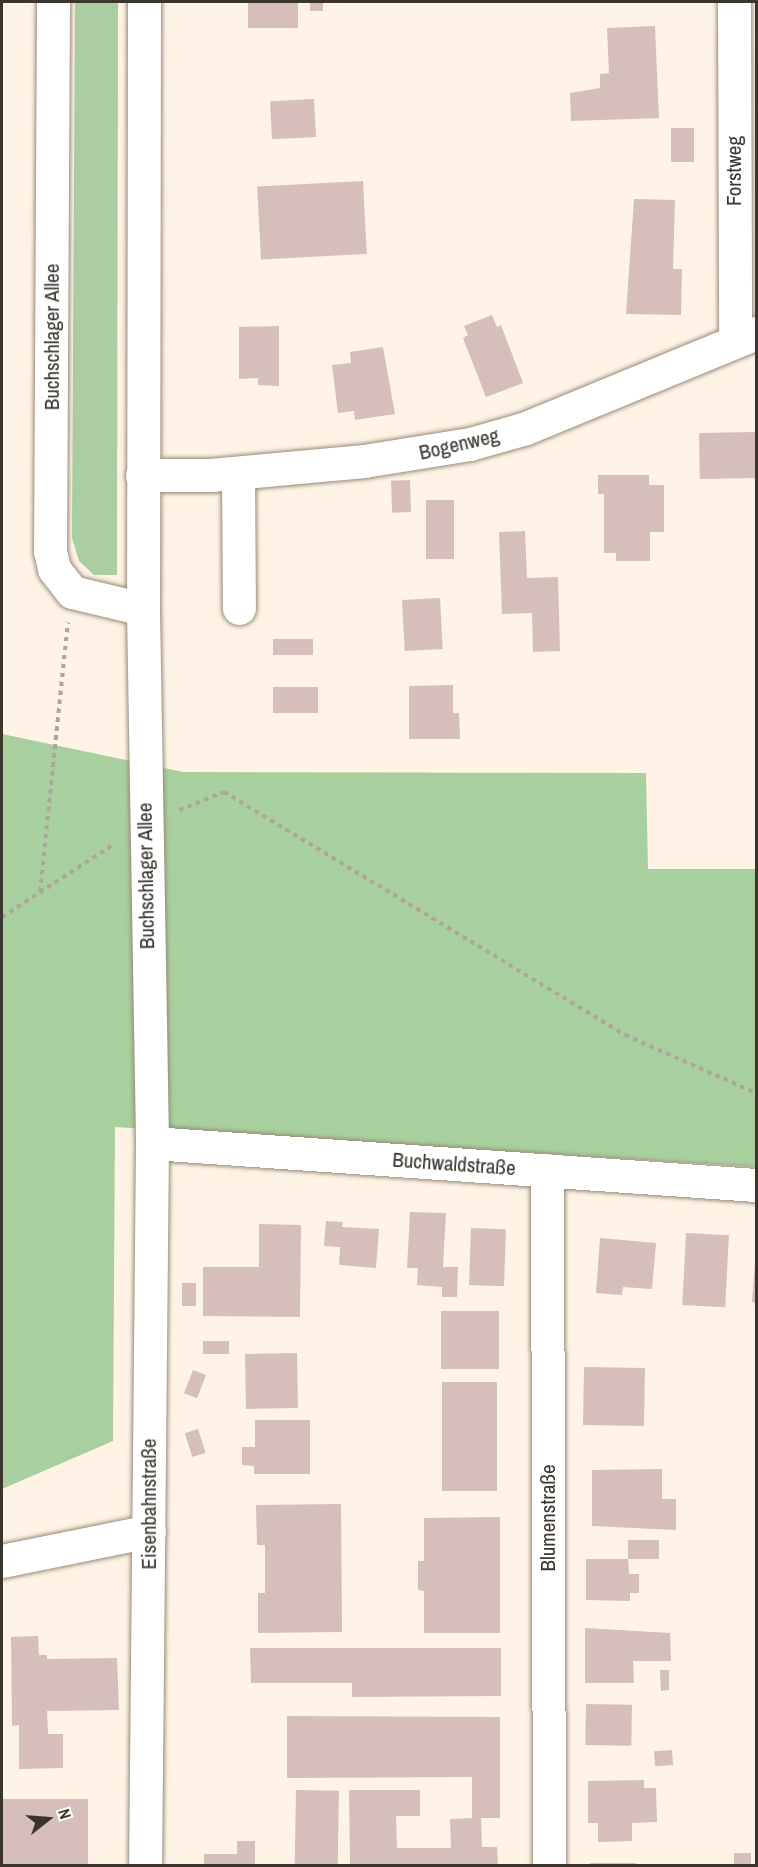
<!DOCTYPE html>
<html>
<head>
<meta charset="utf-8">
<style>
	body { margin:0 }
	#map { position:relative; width:758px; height:1867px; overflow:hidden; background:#fff3e5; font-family:"Archivo Narrow",sans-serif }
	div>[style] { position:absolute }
	.green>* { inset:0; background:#aacda1 }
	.forest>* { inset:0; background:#a8d09e }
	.building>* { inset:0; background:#d6bebb; transform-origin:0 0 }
	.path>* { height:4px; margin-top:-2px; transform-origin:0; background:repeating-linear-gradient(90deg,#aea59a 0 4.5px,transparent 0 9px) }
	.roads { filter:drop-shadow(0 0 2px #978a7a) drop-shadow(0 0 2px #978a7a) }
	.minor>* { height:33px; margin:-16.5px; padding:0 16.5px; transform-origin:16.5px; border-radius:16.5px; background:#fff }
	.secondary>* { height:33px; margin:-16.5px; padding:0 16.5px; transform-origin:16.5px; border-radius:16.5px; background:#fff }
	span { translate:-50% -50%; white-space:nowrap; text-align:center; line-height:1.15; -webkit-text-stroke:4.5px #fff; paint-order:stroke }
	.street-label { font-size:21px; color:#3b352e }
	.frame { position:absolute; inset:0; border:3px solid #3b352e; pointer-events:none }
	.north { position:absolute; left:18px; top:1789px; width:60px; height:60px; -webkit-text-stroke:4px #fff; paint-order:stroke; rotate:73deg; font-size:16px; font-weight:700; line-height:24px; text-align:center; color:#3b352e }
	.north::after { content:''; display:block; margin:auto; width:21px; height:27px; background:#3b352e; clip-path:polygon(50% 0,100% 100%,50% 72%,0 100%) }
</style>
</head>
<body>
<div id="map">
	<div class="green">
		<i style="clip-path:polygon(75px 2px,118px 2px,117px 575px,94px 575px,79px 561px,72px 538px)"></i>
	</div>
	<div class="forest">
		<i style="clip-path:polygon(2px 734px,183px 772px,646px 773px,648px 869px,756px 869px,756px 1167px,115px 1127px,113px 1441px,2px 1489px)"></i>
	</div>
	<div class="building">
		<i style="left:248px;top:2px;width:50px;height:26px"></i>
		<i style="left:310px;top:2px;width:13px;height:9px"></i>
		<i style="clip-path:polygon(655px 26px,659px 118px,571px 121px,570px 93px,600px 88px,600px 74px,609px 73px,607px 28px)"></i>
		<i style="left:314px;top:99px;width:38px;height:44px;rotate:87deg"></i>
		<i style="left:671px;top:128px;width:23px;height:34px"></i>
		<i style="left:363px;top:181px;width:73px;height:106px;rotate:87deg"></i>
		<i style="clip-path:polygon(634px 199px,675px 200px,673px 269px,682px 269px,681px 315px,626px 314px)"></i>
		<i style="clip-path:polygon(492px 315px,497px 327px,501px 325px,523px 383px,486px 397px,463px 338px,468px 335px,464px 326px)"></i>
		<i style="clip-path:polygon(279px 326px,279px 386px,258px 385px,258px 378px,239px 379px,239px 327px)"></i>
		<i style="clip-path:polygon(383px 347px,395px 414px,355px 420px,354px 411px,338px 413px,332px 365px,351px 363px,350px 352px)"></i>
		<i style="left:755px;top:432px;width:46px;height:56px;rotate:89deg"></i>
		<i style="clip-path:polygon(598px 475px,649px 475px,649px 485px,664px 485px,664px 532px,650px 532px,650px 561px,616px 561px,616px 553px,604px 553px,604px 494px,598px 494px)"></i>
		<i style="left:410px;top:480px;width:32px;height:19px;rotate:88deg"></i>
		<i style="left:426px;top:500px;width:28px;height:59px"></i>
		<i style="clip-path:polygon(525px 531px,527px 578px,558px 577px,560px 651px,533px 652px,532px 613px,502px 614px,499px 532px)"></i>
		<i style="left:440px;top:598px;width:51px;height:38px;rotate:87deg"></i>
		<i style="left:273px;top:639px;width:40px;height:16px"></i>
		<i style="clip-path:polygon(453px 685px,453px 713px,459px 713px,460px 739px,409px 739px,409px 686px)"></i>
		<i style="left:273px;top:687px;width:45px;height:26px"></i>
		<i style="clip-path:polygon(410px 1212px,446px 1213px,443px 1267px,458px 1267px,457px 1297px,442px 1297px,442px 1287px,417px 1285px,418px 1268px,407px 1268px)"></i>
		<i style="clip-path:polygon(326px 1221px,343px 1222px,342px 1227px,379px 1229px,376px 1268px,339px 1265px,340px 1247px,324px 1246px)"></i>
		<i style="clip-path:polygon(259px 1224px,301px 1225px,300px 1317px,203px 1316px,203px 1267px,259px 1267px)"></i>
		<i style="left:471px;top:1228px;width:35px;height:57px;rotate:2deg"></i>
		<i style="left:686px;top:1233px;width:43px;height:72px;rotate:3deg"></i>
		<i style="clip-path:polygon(600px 1238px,656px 1243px,652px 1289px,623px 1287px,622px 1295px,596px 1293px)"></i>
		<i style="clip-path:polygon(755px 1261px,756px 1261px,756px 1303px,752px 1302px)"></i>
		<i style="left:182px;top:1283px;width:14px;height:23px"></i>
		<i style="left:441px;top:1311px;width:58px;height:58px"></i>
		<i style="left:203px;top:1341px;width:26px;height:13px"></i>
		<i style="left:297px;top:1353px;width:55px;height:52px;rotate:89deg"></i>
		<i style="left:584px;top:1367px;width:61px;height:58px;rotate:1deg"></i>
		<i style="left:193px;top:1370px;width:14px;height:25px;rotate:21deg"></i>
		<i style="left:442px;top:1382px;width:55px;height:109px"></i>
		<i style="clip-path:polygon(255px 1420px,310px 1420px,310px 1474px,254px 1474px,254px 1466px,242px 1465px,242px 1447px,255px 1447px)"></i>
		<i style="left:198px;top:1429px;width:25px;height:14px;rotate:72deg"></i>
		<i style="clip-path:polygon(662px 1469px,662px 1499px,676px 1499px,676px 1530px,592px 1526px,592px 1470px)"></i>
		<i style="clip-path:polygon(341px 1504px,342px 1632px,258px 1633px,258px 1593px,265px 1593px,265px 1545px,257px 1545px,256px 1505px)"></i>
		<i style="clip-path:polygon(500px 1517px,500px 1633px,424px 1633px,424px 1591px,418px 1590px,418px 1561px,424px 1561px,424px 1518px)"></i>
		<i style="left:628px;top:1540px;width:31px;height:19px"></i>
		<i style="clip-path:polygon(586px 1559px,628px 1559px,629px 1574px,639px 1574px,639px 1593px,630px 1593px,630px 1601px,586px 1600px)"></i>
		<i style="clip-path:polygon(585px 1628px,670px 1633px,671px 1661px,633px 1661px,634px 1683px,585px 1683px)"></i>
		<i style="clip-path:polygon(38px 1636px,39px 1655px,47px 1655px,47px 1659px,117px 1658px,119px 1710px,47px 1711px,48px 1734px,63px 1734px,63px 1768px,19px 1769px,19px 1725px,12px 1726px,11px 1637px)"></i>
		<i style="clip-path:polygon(250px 1648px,501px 1648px,501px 1696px,352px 1697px,352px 1683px,251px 1683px)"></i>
		<i style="clip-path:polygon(660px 1670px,669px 1670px,669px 1690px,661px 1691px)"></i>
		<i style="left:586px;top:1704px;width:46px;height:41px;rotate:1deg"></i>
		<i style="clip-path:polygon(287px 1716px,500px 1717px,500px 1818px,481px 1818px,482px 1847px,497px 1847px,498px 1866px,350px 1866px,349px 1790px,420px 1790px,420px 1816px,396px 1816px,397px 1848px,451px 1848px,450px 1819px,472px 1818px,472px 1777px,287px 1778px)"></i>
		<i style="left:672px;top:1750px;width:15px;height:18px;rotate:86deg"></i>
		<i style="clip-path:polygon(644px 1780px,644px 1788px,656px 1788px,657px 1822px,632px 1823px,632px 1841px,598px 1842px,598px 1823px,588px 1823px,588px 1781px)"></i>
		<i style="left:296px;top:1790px;width:43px;height:76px;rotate:1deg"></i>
		<i style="left:2px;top:1799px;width:86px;height:67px"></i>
		<i style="clip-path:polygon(237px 1841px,255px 1841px,255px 1866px,204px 1866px,204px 1854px,237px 1854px)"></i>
		<i style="left:734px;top:1853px;width:17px;height:13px"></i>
		<i style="left:590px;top:1863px;width:46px;height:3px"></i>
	</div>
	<div class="path">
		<i style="left:179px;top:810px;width:48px;rotate:-21.8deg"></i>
		<i style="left:224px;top:792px;width:469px;rotate:31.2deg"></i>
		<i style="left:625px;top:1035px;width:143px;rotate:23.9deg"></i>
		<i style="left:40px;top:892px;width:271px;rotate:-84.1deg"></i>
		<i style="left:2px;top:917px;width:134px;rotate:-33.1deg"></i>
	</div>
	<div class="roads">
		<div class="minor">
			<i style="left:53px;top:2px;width:549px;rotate:90.31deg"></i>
			<i style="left:50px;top:551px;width:18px;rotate:77deg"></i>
			<i style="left:54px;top:569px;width:29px;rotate:52deg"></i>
			<i style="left:72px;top:592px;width:73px;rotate:13.5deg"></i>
			<i style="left:734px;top:2px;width:338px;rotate:89.8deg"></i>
			<i style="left:238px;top:473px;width:135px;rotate:89.6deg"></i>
			<i style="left:142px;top:475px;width:69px"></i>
			<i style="left:211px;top:475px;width:154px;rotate:-5.2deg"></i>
			<i style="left:364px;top:461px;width:107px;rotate:-9.1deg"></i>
			<i style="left:470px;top:444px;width:58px;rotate:-15.9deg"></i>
			<i style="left:526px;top:428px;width:249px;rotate:-22.4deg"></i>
			<i style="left:152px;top:1143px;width:605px;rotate:3.98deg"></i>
			<i style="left:547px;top:1170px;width:696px;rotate:89.84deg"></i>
			<i style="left:2px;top:1561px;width:150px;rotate:-11.5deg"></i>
		</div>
		<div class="secondary">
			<i style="left:144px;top:2px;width:607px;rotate:90.09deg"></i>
			<i style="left:143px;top:609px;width:534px;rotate:89.03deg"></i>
			<i style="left:152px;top:1143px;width:723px;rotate:90.55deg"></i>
		</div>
	</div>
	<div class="street-label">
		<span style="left:734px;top:171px;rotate:-90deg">Forstweg</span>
		<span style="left:52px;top:337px;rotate:-90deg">Buchschlager Allee</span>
		<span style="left:459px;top:444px;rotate:-13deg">Bogenweg</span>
		<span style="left:146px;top:876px;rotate:-91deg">Buchschlager Allee</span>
		<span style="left:454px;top:1164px;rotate:4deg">Buchwaldstraße</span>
		<span style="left:149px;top:1504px;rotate:-90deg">Eisenbahnstraße</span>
		<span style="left:548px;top:1518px;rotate:-90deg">Blumenstraße</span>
	</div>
	<div class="frame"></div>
	<div class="north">N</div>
</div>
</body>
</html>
